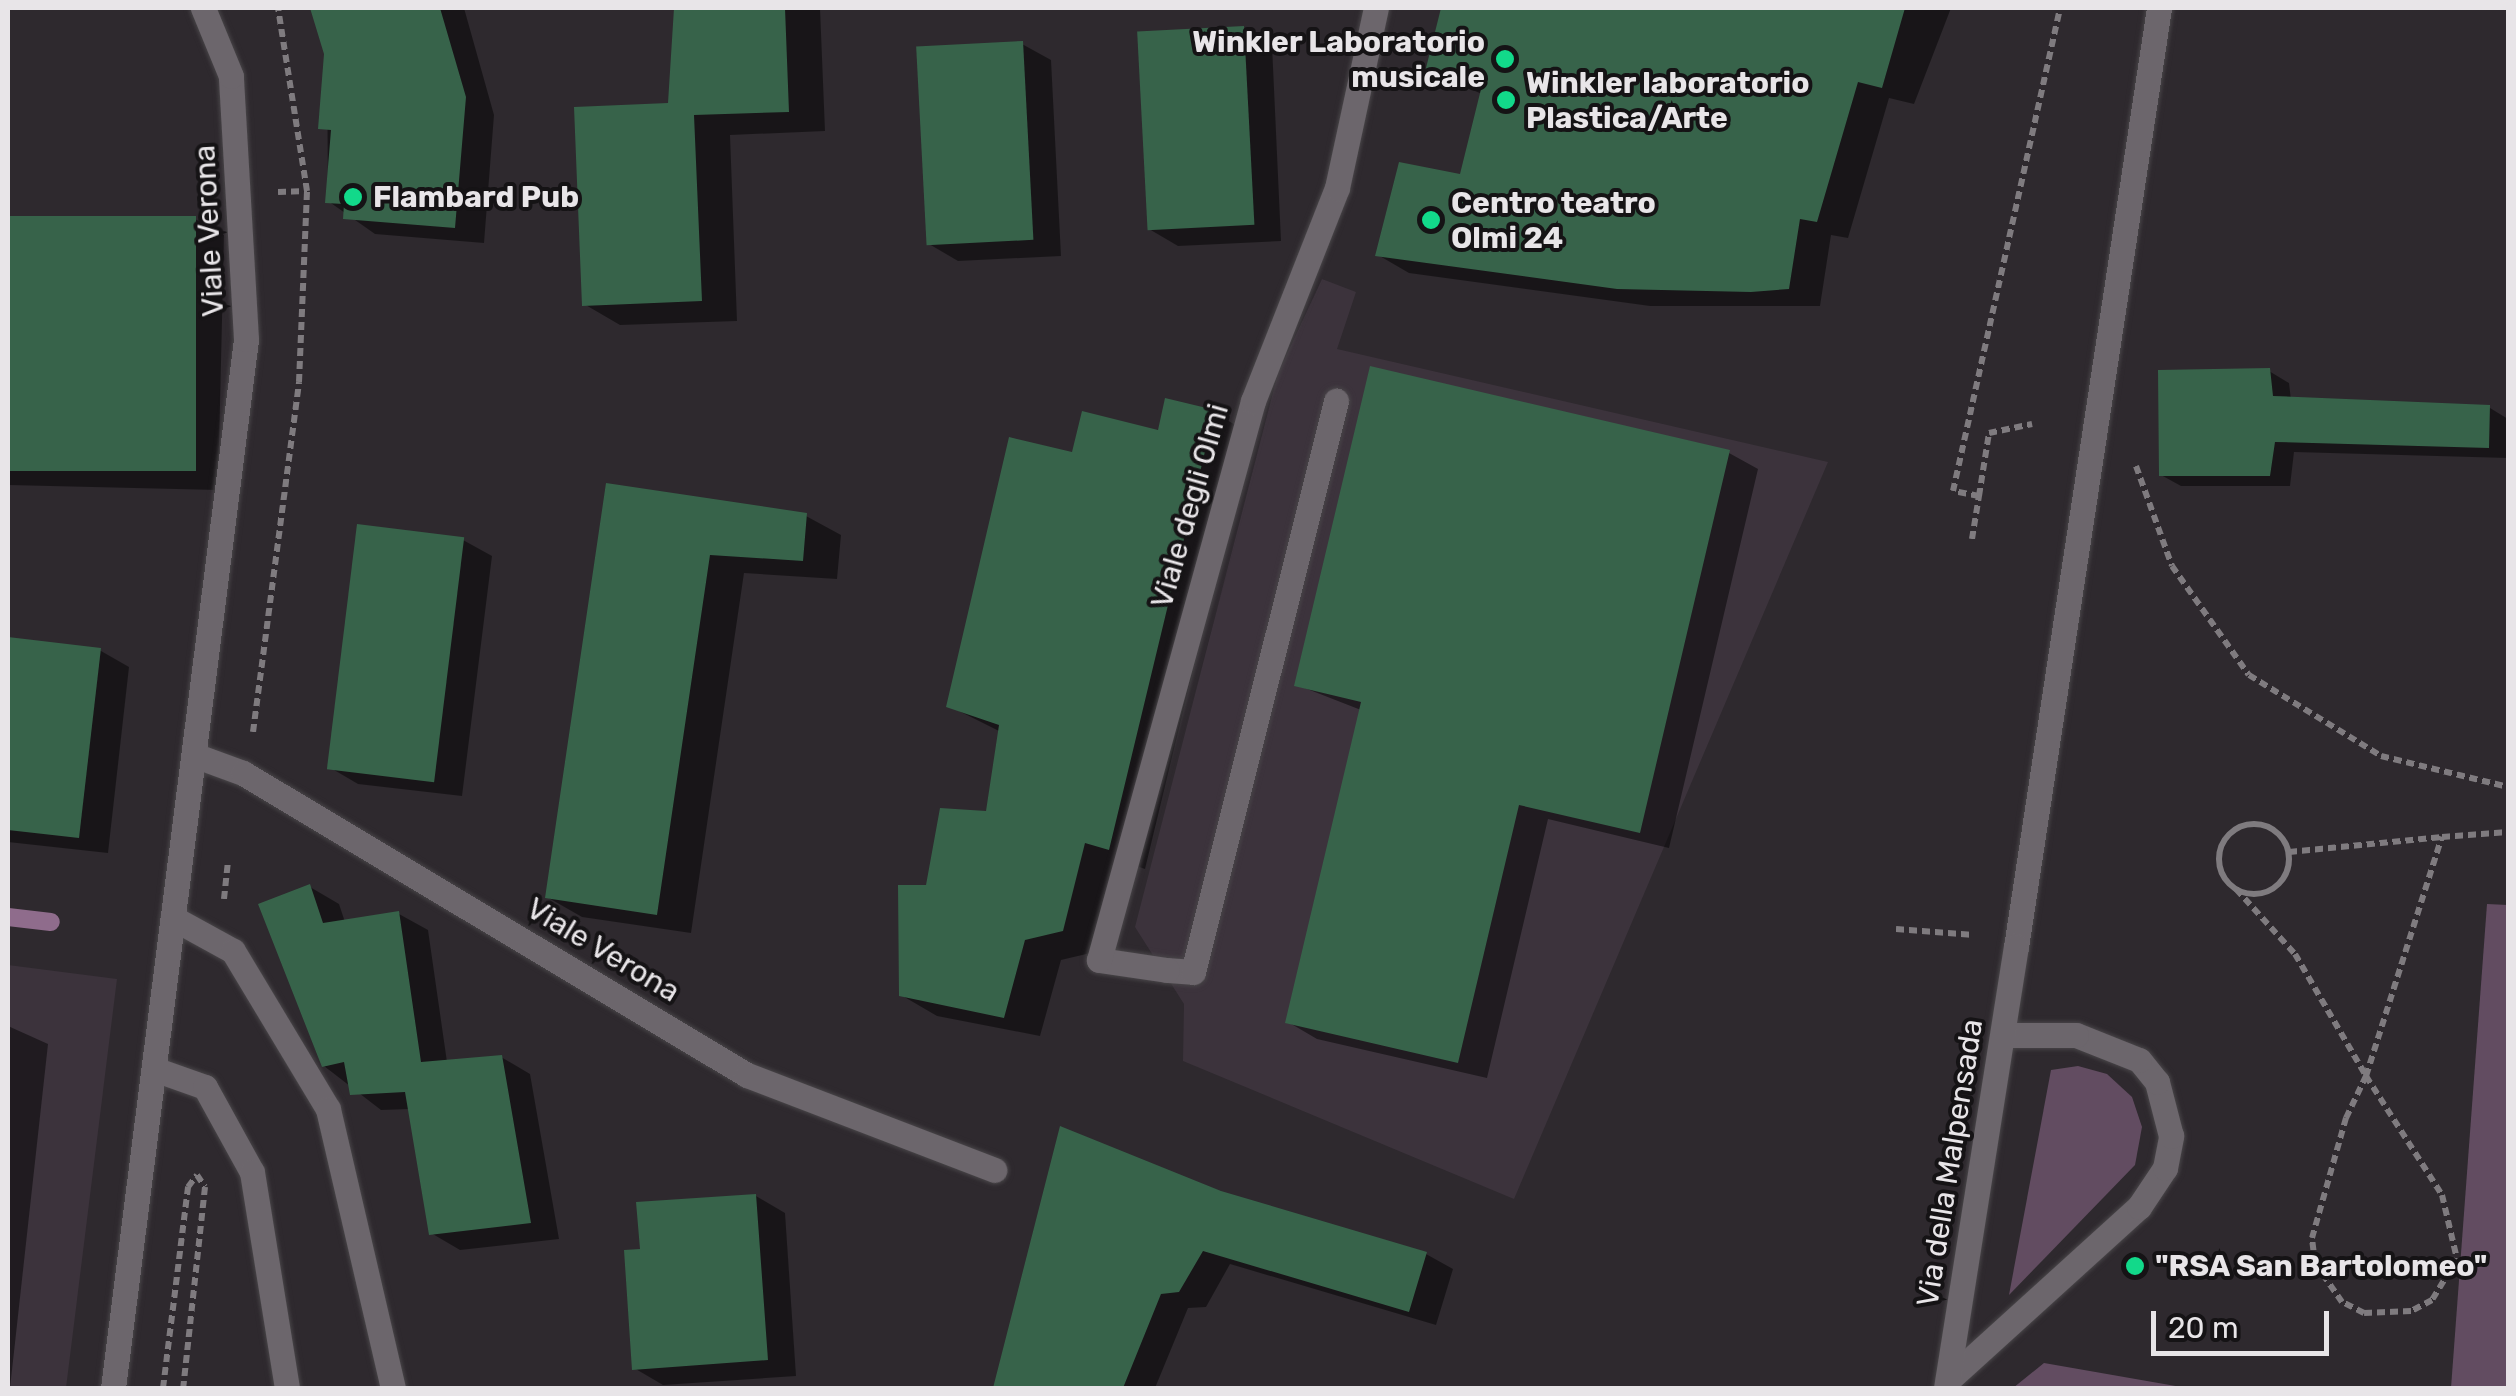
<!DOCTYPE html>
<html>
<head>
<meta charset="utf-8">
<style>
	body { margin:0 }
	#map { position:relative; width:2516px; height:1396px; overflow:hidden; background:#2e292e; font-family:Rubik,sans-serif }
	div>[style] { position:absolute }
	.built>* { inset:0; background:#3c333c }
	.green>* { inset:0; background:#624c61 }
	.shadow>* { inset:0; background:#0007 }
	.stream>* { height:18px; margin:-9px; padding:0 9px; transform-origin:9px; border-radius:9px; background:#8f6c8c }
	.building>* { inset:0; background:#37634a; transform-origin:0 0 }
	.path>* { height:6px; margin-top:-3px; transform-origin:0; background:repeating-linear-gradient(90deg,#7f7b7f 0 8px,transparent 0 13px) }
	.path>.ring { margin:-3px; padding:0; box-sizing:content-box; background:none; border:6px solid #7f7b7f; border-radius:50% }
	.roads { filter:drop-shadow(0 0 2px #484548) drop-shadow(0 0 2px #484548) }
	.service>* { height:25px; margin:-12.5px; padding:0 12.5px; transform-origin:12.5px; border-radius:12.5px; background:#6c666c }
	.minor>* { height:25px; margin:-12.5px; padding:0 12.5px; transform-origin:12.5px; border-radius:12.5px; background:#6c666c }
	.secondary>* { height:25px; margin:-12.5px; padding:0 12.5px; transform-origin:12.5px; border-radius:12.5px; background:#6c666c }
	.dots>* { width:28px; height:28px; translate:-50% -50%; box-sizing:border-box; border:5px solid #151315; border-radius:50% }
	span { translate:-50% -50%; white-space:nowrap; text-align:center; line-height:1.15; -webkit-text-stroke:8px #151315; paint-order:stroke }
	.poi-label { font-size:30px; color:#e8e5e8; font-weight:700 }
	.right { translate:-100% -50%; text-align:right }
	.left { translate:0 -50%; text-align:left }
	.street-label { font-size:30px; color:#e8e5e8 }
	.frame { position:absolute; inset:0; border:10px solid #e8e5e8; pointer-events:none }
	.scale { position:absolute; left:2151px; top:1311px; width:178px; height:45px; box-sizing:border-box; border:5px solid #e8e5e8; border-top:0; padding-left:12px; font-size:30px; line-height:35px; white-space:nowrap; color:#e8e5e8; -webkit-text-stroke:8px #151315; paint-order:stroke }
</style>
</head>
<body>
<div id="map">
	<div class="built">
		<i style="clip-path:polygon(1322px 279px,1356px 292px,1337px 349px,1828px 462px,1514px 1199px,1183px 1061px,1184px 1004px,1135px 927px,1278px 373px)"></i>
		<i style="clip-path:polygon(8px 965px,117px 979px,66px 1388px,8px 1388px)"></i>
	</div>
	<div class="green">
		<i style="clip-path:polygon(2487px 904px,2508px 905px,2508px 1388px,2451px 1388px)"></i>
		<i style="clip-path:polygon(2078px 1066px,2107px 1074px,2132px 1097px,2142px 1127px,2135px 1165px,2009px 1295px,2051px 1070px)"></i>
		<i style="clip-path:polygon(2044px 1363px,2187px 1388px,2013px 1388px)"></i>
	</div>
	<div class="shadow">
		<i style="clip-path:polygon(313px 8px,464px 8px,494px 115px,484px 243px,375px 234px,328px 201px,327px 53px)"></i>
		<i style="clip-path:polygon(676px 8px,820px 8px,825px 131px,730px 135px,737px 321px,620px 325px,584px 304px,670px 106px)"></i>
		<i style="clip-path:polygon(1445px 8px,1951px 8px,1914px 104px,1889px 98px,1848px 238px,1831px 235px,1820px 306px,1650px 306px,1409px 273px,1378px 255px,1462px 177px,1482px 94px,1428px 71px)"></i>
		<i style="clip-path:polygon(1243px 29px,1272px 45px,1281px 241px,1178px 246px,1149px 229px)"></i>
		<i style="clip-path:polygon(1022px 44px,1051px 60px,1061px 256px,958px 261px,929px 244px)"></i>
		<i style="clip-path:polygon(8px 218px,195px 219px,224px 235px,218px 490px,8px 485px)"></i>
		<i style="clip-path:polygon(2269px 371px,2289px 383px,2291px 400px,2490px 408px,2508px 419px,2508px 458px,2294px 452px,2290px 486px,2181px 486px,2161px 475px)"></i>
		<i style="clip-path:polygon(1214px 413px,1250px 433px,1145px 869px,1122px 861px,1099px 951px,1061px 960px,1040px 1036px,937px 1016px,901px 995px,929px 887px,988px 814px,1001px 732px,949px 706px,1073px 455px)"></i>
		<i style="clip-path:polygon(1729px 453px,1758px 469px,1669px 848px,1548px 819px,1487px 1078px,1317px 1039px,1288px 1022px,1361px 710px,1297px 685px)"></i>
		<i style="clip-path:polygon(608px 486px,806px 516px,841px 535px,837px 579px,744px 573px,691px 933px,582px 917px,547px 897px)"></i>
		<i style="clip-path:polygon(463px 540px,492px 556px,462px 796px,358px 784px,329px 767px)"></i>
		<i style="clip-path:polygon(8px 640px,101px 651px,129px 667px,108px 853px,8px 842px)"></i>
		<i style="clip-path:polygon(310px 887px,339px 904px,345px 922px,399px 914px,428px 930px,447px 1062px,501px 1057px,530px 1074px,559px 1239px,460px 1250px,431px 1233px,410px 1109px,381px 1110px,324px 1066px)"></i>
		<i style="clip-path:polygon(8px 1026px,48px 1044px,10px 1388px,8px 1388px)"></i>
		<i style="clip-path:polygon(1062px 1130px,1220px 1193px,1426px 1254px,1453px 1269px,1436px 1325px,1230px 1264px,1206px 1307px,1188px 1308px,1155px 1388px,996px 1388px)"></i>
		<i style="clip-path:polygon(756px 1196px,785px 1213px,796px 1376px,663px 1385px,634px 1368px,642px 1251px)"></i>
	</div>
	<div class="stream">
		<i style="left:8px;top:917px;width:43px;rotate:6.6deg"></i>
	</div>
	<div class="building">
		<i style="clip-path:polygon(310px 8px,440px 8px,466px 97px,455px 228px,343px 219px,344px 204px,325px 203px,331px 130px,318px 129px,324px 54px)"></i>
		<i style="clip-path:polygon(674px 8px,785px 8px,789px 112px,694px 115px,702px 301px,582px 306px,574px 107px,668px 103px)"></i>
		<i style="clip-path:polygon(1441px 8px,1905px 8px,1882px 88px,1858px 82px,1817px 222px,1800px 219px,1789px 289px,1751px 292px,1617px 289px,1375px 256px,1399px 162px,1460px 174px,1482px 85px,1425px 72px)"></i>
		<i style="left:1244px;top:26px;width:199px;height:107px;rotate:87deg"></i>
		<i style="left:1023px;top:41px;width:199px;height:107px;rotate:87deg"></i>
		<i style="left:8px;top:216px;width:188px;height:255px"></i>
		<i style="clip-path:polygon(1370px 366px,1730px 450px,1640px 833px,1519px 805px,1458px 1063px,1285px 1023px,1361px 702px,1294px 686px)"></i>
		<i style="clip-path:polygon(2270px 368px,2273px 396px,2490px 405px,2489px 448px,2275px 442px,2270px 476px,2159px 476px,2158px 370px)"></i>
		<i style="clip-path:polygon(1165px 398px,1215px 410px,1109px 850px,1085px 843px,1063px 931px,1025px 940px,1004px 1018px,899px 996px,898px 885px,926px 885px,940px 808px,986px 811px,999px 725px,946px 707px,1009px 437px,1072px 452px,1082px 411px,1158px 430px)"></i>
		<i style="clip-path:polygon(606px 483px,807px 513px,803px 561px,710px 555px,657px 915px,545px 898px)"></i>
		<i style="left:357px;top:524px;width:108px;height:247px;rotate:7deg"></i>
		<i style="clip-path:polygon(8px 637px,101px 648px,79px 838px,8px 830px)"></i>
		<i style="clip-path:polygon(310px 884px,323px 923px,399px 911px,421px 1062px,502px 1055px,531px 1223px,429px 1235px,405px 1092px,350px 1095px,344px 1062px,322px 1067px,258px 904px)"></i>
		<i style="clip-path:polygon(1060px 1126px,1221px 1191px,1427px 1252px,1409px 1312px,1203px 1251px,1179px 1292px,1161px 1294px,1123px 1388px,993px 1388px)"></i>
		<i style="clip-path:polygon(756px 1194px,768px 1360px,632px 1370px,624px 1250px,640px 1249px,636px 1202px)"></i>
	</div>
	<div class="path">
		<i style="left:278px;top:192px;width:29px;rotate:-2deg"></i>
		<i style="left:2136px;top:466px;width:106px;rotate:70.2deg"></i>
		<i style="left:2172px;top:566px;width:133px;rotate:54.8deg"></i>
		<i style="left:2249px;top:675px;width:155px;rotate:31.5deg"></i>
		<i style="left:2381px;top:756px;width:131px;rotate:13.7deg"></i>
		<i style="left:1979px;top:496px;width:64px;rotate:-81deg"></i>
		<i style="left:1989px;top:433px;width:44px;rotate:-11.8deg"></i>
		<i style="left:1972px;top:539px;width:44px;rotate:-80.8deg"></i>
		<i style="left:1979px;top:496px;width:26px;rotate:-169deg"></i>
		<i style="left:1953px;top:491px;width:495px;rotate:-77.5deg"></i>
		<i style="left:253px;top:732px;width:353px;rotate:-82.5deg"></i>
		<i style="left:299px;top:382px;width:191px;rotate:-87.6deg"></i>
		<i style="left:307px;top:191px;width:185px;rotate:-99deg"></i>
		<i class="ring" style="left:2219px;top:824px;width:64px;height:64px"></i>
		<i style="left:2289px;top:852px;width:154px;rotate:-5.6deg"></i>
		<i style="left:2236px;top:889px;width:88px;rotate:47.8deg"></i>
		<i style="left:2295px;top:954px;width:141px;rotate:59.8deg"></i>
		<i style="left:2366px;top:1076px;width:141px;rotate:57.4deg"></i>
		<i style="left:2442px;top:1195px;width:66px;rotate:76.8deg"></i>
		<i style="left:2457px;top:1259px;width:48px;rotate:121.4deg"></i>
		<i style="left:2432px;top:1300px;width:24px;rotate:152deg"></i>
		<i style="left:2411px;top:1311px;width:47px;rotate:177.6deg"></i>
		<i style="left:2364px;top:1313px;width:25px;rotate:-153deg"></i>
		<i style="left:2342px;top:1302px;width:47px;rotate:-124.7deg"></i>
		<i style="left:2315px;top:1263px;width:25px;rotate:-97deg"></i>
		<i style="left:2312px;top:1238px;width:125px;rotate:-74.2deg"></i>
		<i style="left:2346px;top:1118px;width:47px;rotate:-64.5deg"></i>
		<i style="left:2366px;top:1076px;width:251px;rotate:-72.4deg"></i>
		<i style="left:2442px;top:837px;width:66px;rotate:-4.3deg"></i>
		<i style="left:224px;top:899px;width:38px;rotate:-84deg"></i>
		<i style="left:1896px;top:929px;width:78px;rotate:4.4deg"></i>
		<i style="left:163px;top:1388px;width:203px;rotate:-82.9deg"></i>
		<i style="left:188px;top:1187px;width:15px;rotate:-53deg"></i>
		<i style="left:197px;top:1175px;width:14px;rotate:56deg"></i>
		<i style="left:205px;top:1187px;width:202px;rotate:96.2deg"></i>
	</div>
	<div class="roads">
		<div class="service">
			<i style="left:2016px;top:947px;width:950px;rotate:-81.34deg"></i>
			<i style="left:1167px;top:970px;width:26px;rotate:4deg"></i>
			<i style="left:1193px;top:972px;width:589px;rotate:-75.94deg"></i>
			<i style="left:154px;top:1069px;width:54px;rotate:19.4deg"></i>
			<i style="left:205px;top:1087px;width:97px;rotate:61.1deg"></i>
			<i style="left:252px;top:1172px;width:219px;rotate:80.8deg"></i>
			<i style="left:1948px;top:1380px;width:258px;rotate:-42.2deg"></i>
			<i style="left:2139px;top:1207px;width:47px;rotate:-56.3deg"></i>
			<i style="left:2165px;top:1168px;width:33px;rotate:-79deg"></i>
			<i style="left:2171px;top:1136px;width:56px;rotate:-104.5deg"></i>
			<i style="left:2157px;top:1082px;width:28px;rotate:-129deg"></i>
			<i style="left:2139px;top:1060px;width:68px;rotate:-158.4deg"></i>
			<i style="left:2076px;top:1035px;width:72px;rotate:180deg"></i>
		</div>
		<div class="minor">
			<i style="left:194px;top:755px;width:52px;rotate:20.2deg"></i>
			<i style="left:243px;top:773px;width:588px;rotate:30.93deg"></i>
			<i style="left:747px;top:1075px;width:265px;rotate:21deg"></i>
			<i style="left:173px;top:918px;width:68px;rotate:28.8deg"></i>
			<i style="left:233px;top:951px;width:184px;rotate:59deg"></i>
			<i style="left:328px;top:1109px;width:286px;rotate:76.9deg"></i>
			<i style="left:1167px;top:970px;width:69px;rotate:-171.6deg"></i>
			<i style="left:1099px;top:960px;width:580px;rotate:-74.6deg"></i>
			<i style="left:1253px;top:401px;width:229px;rotate:-68.5deg"></i>
			<i style="left:1337px;top:188px;width:184px;rotate:-77.8deg"></i>
			<i style="left:1946px;top:1388px;width:447px;rotate:-81deg"></i>
		</div>
		<div class="secondary">
			<i style="left:113px;top:1388px;width:1057px;rotate:-82.77deg"></i>
			<i style="left:246px;top:339px;width:263px;rotate:-93.3deg"></i>
			<i style="left:231px;top:76px;width:74px;rotate:-112.4deg"></i>
		</div>
	</div>
	<div class="dots">
		<i style="left:1505px;top:59px;background:#12d98a"></i>
		<i style="left:1506px;top:100px;background:#12d98a"></i>
		<i style="left:353px;top:197px;background:#12d98a"></i>
		<i style="left:1431px;top:220px;background:#12d98a"></i>
		<i style="left:2135px;top:1266px;background:#12d98a"></i>
	</div>
	<div class="poi-label">
		<span class="right" style="left:1485px;top:59px">Winkler Laboratorio<br>musicale</span>
		<span class="left" style="left:1526px;top:100px">Winkler laboratorio<br>Plastica/Arte</span>
		<span class="left" style="left:373px;top:197px">Flambard Pub</span>
		<span class="left" style="left:1451px;top:220px">Centro teatro<br>Olmi 24</span>
		<span class="left" style="left:2155px;top:1266px">"RSA San Bartolomeo"</span>
	</div>
	<div class="street-label">
		<span style="left:209px;top:231px;rotate:-93deg">Viale Verona</span>
		<span style="left:1190px;top:506px;rotate:-74deg">Viale degli Olmi</span>
		<span style="left:603px;top:950px;rotate:31deg">Viale Verona</span>
		<span style="left:1950px;top:1163px;rotate:-81deg">Via della Malpensada</span>
	</div>
	<div class="frame"></div>
	<div class="scale">20 m</div>
</div>
</body>
</html>
